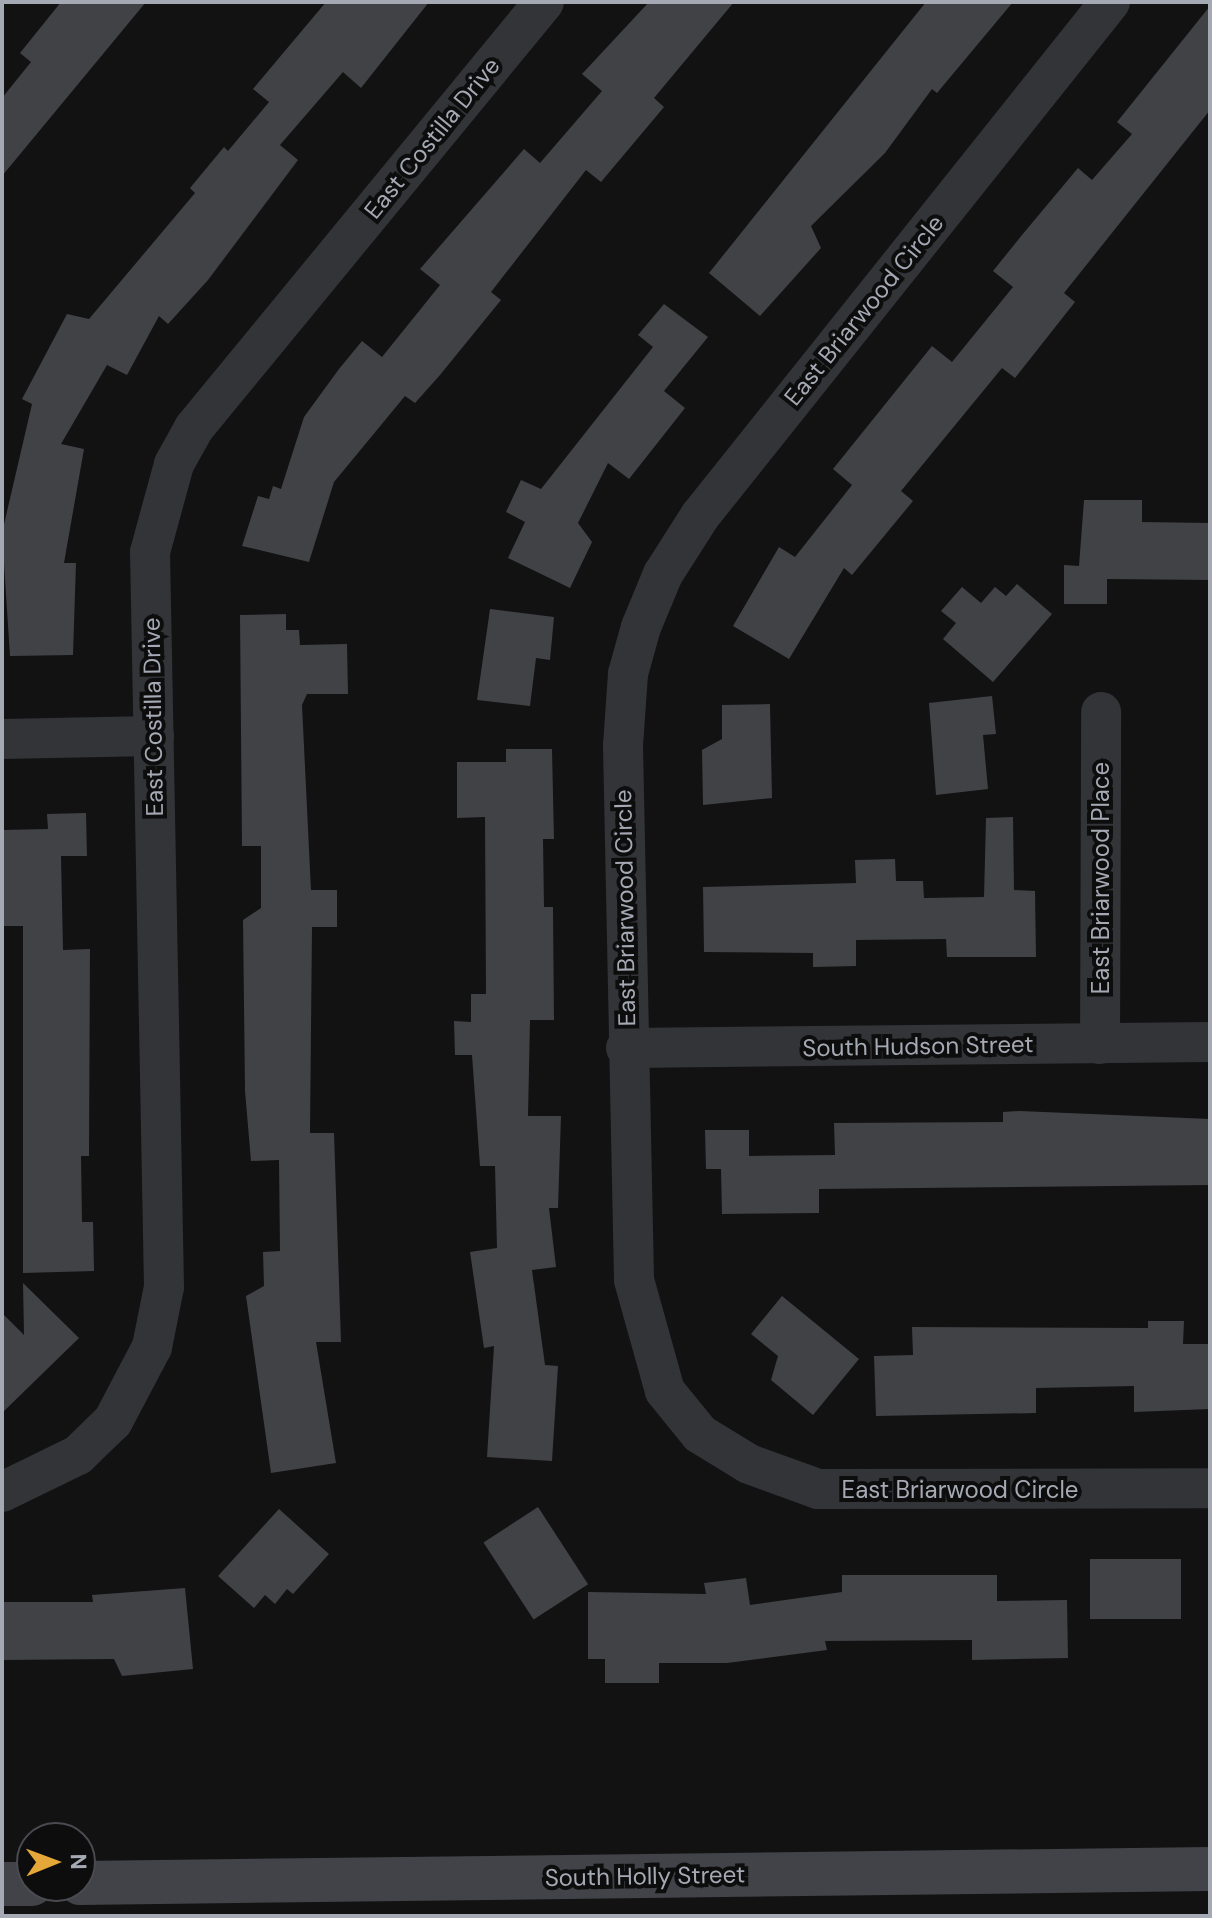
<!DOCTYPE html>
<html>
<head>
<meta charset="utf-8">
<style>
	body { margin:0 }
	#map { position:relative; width:1212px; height:1918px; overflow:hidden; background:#121213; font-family:"DM Sans",sans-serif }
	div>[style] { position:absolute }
	.building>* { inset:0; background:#414246; transform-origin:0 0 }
	.street>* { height:40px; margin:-20px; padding:0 20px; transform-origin:20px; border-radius:20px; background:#333438 }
	.secondary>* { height:44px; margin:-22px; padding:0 22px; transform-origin:22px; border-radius:22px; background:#414348 }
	span { translate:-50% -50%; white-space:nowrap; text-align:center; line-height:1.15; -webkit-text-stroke:8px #0d0d0e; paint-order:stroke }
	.street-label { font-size:24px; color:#a4a9b3 }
	.frame { position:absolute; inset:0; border:4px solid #a4a9b3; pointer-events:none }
	.north { position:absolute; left:16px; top:1822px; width:80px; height:80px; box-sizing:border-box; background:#0d0d0e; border:2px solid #494b50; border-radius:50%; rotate:89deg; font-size:22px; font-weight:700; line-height:32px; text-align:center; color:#a4a9b3 }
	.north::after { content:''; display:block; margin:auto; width:28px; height:36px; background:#e5a838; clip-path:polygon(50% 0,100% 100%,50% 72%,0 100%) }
</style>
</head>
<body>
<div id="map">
	<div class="building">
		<i style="clip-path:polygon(61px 2px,146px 2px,2px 176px,2px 98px,31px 62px,20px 53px)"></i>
		<i style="clip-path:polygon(326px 2px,429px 2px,361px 88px,343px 72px,280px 145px,298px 160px,208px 280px,168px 324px,159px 316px,127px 375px,107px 365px,61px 444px,84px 449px,64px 563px,76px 563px,73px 655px,10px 656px,2px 533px,32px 404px,22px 399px,67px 314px,89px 319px,195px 193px,190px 188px,224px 147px,228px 151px,269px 102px,253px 89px)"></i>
		<i style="clip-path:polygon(649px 2px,734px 2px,654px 98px,664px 107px,601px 182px,586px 170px,491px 292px,501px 300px,440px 375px,415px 403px,405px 396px,334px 482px,309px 562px,242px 546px,258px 496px,269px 499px,273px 486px,281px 489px,304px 417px,339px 369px,362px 341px,382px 357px,440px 285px,420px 269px,524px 149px,540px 163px,577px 120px,602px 91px,582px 74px)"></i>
		<i style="clip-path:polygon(926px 2px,1013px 2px,937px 93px,932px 89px,885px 153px,811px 226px,821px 248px,760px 316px,709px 273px)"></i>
		<i style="clip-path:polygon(1210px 6px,1210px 110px,1064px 293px,1075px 302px,1015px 378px,1002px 368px,901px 491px,913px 501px,852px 575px,844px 568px,789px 659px,733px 626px,779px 547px,795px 557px,852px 485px,833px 469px,932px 346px,952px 362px,1013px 287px,993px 271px,1022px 235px,1078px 168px,1092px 180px,1132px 134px,1117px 122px)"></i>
		<i style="clip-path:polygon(664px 304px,708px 337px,664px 391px,685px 408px,629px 479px,608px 463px,578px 523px,592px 542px,570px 588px,508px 558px,525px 522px,506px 512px,521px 480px,541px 489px,653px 347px,638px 335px)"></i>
		<i style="clip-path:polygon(1084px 500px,1142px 500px,1142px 522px,1210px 523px,1210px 580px,1107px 579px,1107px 604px,1064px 604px,1064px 565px,1079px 566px)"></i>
		<i style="clip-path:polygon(1017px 584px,1052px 614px,993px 682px,943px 639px,956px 623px,941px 611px,962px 587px,981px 603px,995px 587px,1006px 596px)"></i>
		<i style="clip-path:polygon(490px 609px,554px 617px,550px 660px,536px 658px,530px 706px,477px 700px)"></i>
		<i style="clip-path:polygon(286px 614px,286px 630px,299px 630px,300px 645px,347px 644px,348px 694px,307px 694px,302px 705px,311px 890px,337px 890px,337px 927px,312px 927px,310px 1133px,334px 1133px,341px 1342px,316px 1342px,336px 1463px,271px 1473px,246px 1296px,264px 1286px,263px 1252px,280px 1251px,279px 1160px,251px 1161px,245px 1091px,243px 920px,261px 908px,261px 846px,242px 846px,240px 615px)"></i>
		<i style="clip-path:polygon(992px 696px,996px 734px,983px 735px,988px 789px,936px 795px,929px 703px)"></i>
		<i style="clip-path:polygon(770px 704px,772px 798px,703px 805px,702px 750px,722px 739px,722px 705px)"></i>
		<i style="clip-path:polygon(506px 749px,552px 749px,554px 839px,543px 839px,544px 907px,553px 907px,554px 1020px,530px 1020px,528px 1116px,561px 1116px,558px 1208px,549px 1208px,556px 1267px,532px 1270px,545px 1365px,558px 1366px,552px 1461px,487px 1457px,494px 1346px,484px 1348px,470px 1252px,497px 1248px,495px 1166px,480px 1166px,472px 1055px,455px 1055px,454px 1021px,471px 1022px,471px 994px,486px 994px,485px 817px,457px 818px,457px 762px,506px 762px)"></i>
		<i style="clip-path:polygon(86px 813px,87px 856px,61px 856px,63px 950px,90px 949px,89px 1156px,81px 1156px,82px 1222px,93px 1222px,94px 1271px,23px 1273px,23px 926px,4px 926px,3px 830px,48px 829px,47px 814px)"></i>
		<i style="clip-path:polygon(1013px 817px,1014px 890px,1035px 891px,1036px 957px,947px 957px,946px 939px,856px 940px,856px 966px,813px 967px,813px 953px,704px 952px,703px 887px,856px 883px,855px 860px,895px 859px,896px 881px,923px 881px,924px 898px,984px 897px,986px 818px)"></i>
		<i style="clip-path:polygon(1020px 1111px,1210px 1119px,1210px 1185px,819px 1189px,819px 1213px,722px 1214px,721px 1169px,706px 1169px,705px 1130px,749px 1130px,749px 1156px,835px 1155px,834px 1123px,1003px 1122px,1003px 1112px)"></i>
		<i style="clip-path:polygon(23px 1283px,79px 1338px,2px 1413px,2px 1313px,24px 1335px)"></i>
		<i style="clip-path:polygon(782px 1296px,859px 1359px,813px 1415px,771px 1380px,778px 1356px,751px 1334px)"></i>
		<i style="clip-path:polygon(1148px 1321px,1184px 1321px,1183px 1344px,1210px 1344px,1210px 1409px,1134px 1412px,1134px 1386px,1036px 1388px,1036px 1413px,876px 1416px,874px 1356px,913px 1355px,912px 1327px,1148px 1328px)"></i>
		<i style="left:538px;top:1507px;width:92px;height:65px;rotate:57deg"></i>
		<i style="clip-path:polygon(279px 1509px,329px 1554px,293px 1594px,287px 1589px,275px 1604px,265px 1595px,254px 1608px,218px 1576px)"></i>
		<i style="left:1090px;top:1559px;width:91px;height:60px"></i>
		<i style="clip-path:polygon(842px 1575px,997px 1575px,997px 1601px,1067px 1600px,1068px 1658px,972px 1660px,972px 1640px,825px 1641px,827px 1650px,727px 1663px,659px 1663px,659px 1683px,605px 1683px,605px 1659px,588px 1659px,588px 1592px,706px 1594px,704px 1583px,746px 1578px,750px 1605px,842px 1592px)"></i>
		<i style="clip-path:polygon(185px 1588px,193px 1669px,122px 1676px,114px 1659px,2px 1660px,2px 1602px,93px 1602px,92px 1595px)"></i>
	</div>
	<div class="street">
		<i style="left:1110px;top:2px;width:657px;rotate:128.58deg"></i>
		<i style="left:700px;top:516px;width:69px;rotate:122.5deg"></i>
		<i style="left:663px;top:574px;width:57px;rotate:112.5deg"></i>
		<i style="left:641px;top:627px;width:49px;rotate:105.5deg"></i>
		<i style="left:628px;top:674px;width:71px;rotate:94deg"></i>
		<i style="left:623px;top:745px;width:535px;rotate:88.82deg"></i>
		<i style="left:634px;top:1280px;width:115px;rotate:74.4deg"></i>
		<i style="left:665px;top:1391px;width:55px;rotate:50.9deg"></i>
		<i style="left:700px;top:1434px;width:57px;rotate:31.5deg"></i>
		<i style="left:749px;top:1464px;width:73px;rotate:19.9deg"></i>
		<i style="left:818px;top:1489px;width:392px;rotate:-0.1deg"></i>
		<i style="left:2px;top:739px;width:152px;rotate:-1.1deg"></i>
		<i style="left:1100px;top:1044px;width:332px;rotate:-89.8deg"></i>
		<i style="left:626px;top:1048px;width:584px;rotate:-0.59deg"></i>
		<i style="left:2px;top:1492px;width:85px;rotate:-26deg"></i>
		<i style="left:78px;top:1455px;width:49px;rotate:-44.2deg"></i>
		<i style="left:113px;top:1421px;width:84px;rotate:-62.2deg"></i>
		<i style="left:152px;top:1347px;width:61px;rotate:-78.7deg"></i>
		<i style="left:164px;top:1287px;width:735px;rotate:-91.09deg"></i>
		<i style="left:150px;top:552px;width:91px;rotate:-74.7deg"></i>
		<i style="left:174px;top:464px;width:41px;rotate:-60.9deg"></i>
		<i style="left:194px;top:428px;width:551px;rotate:-50.59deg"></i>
	</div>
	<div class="secondary">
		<i style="left:80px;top:1883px;width:1130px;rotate:-0.71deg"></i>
		<i style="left:2px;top:1884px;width:30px"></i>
	</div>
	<div class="street-label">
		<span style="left:432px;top:138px;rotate:-51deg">East Costilla Drive</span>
		<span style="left:864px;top:310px;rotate:-51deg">East Briarwood Circle</span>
		<span style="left:153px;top:717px;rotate:-91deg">East Costilla Drive</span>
		<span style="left:1101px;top:878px;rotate:-90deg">East Briarwood Place</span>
		<span style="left:625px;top:908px;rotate:-91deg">East Briarwood Circle</span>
		<span style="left:918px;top:1046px;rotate:-1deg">South Hudson Street</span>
		<span style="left:960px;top:1490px">East Briarwood Circle</span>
		<span style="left:645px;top:1876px;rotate:-1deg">South Holly Street</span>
	</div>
	<div class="frame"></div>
	<div class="north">N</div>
</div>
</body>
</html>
